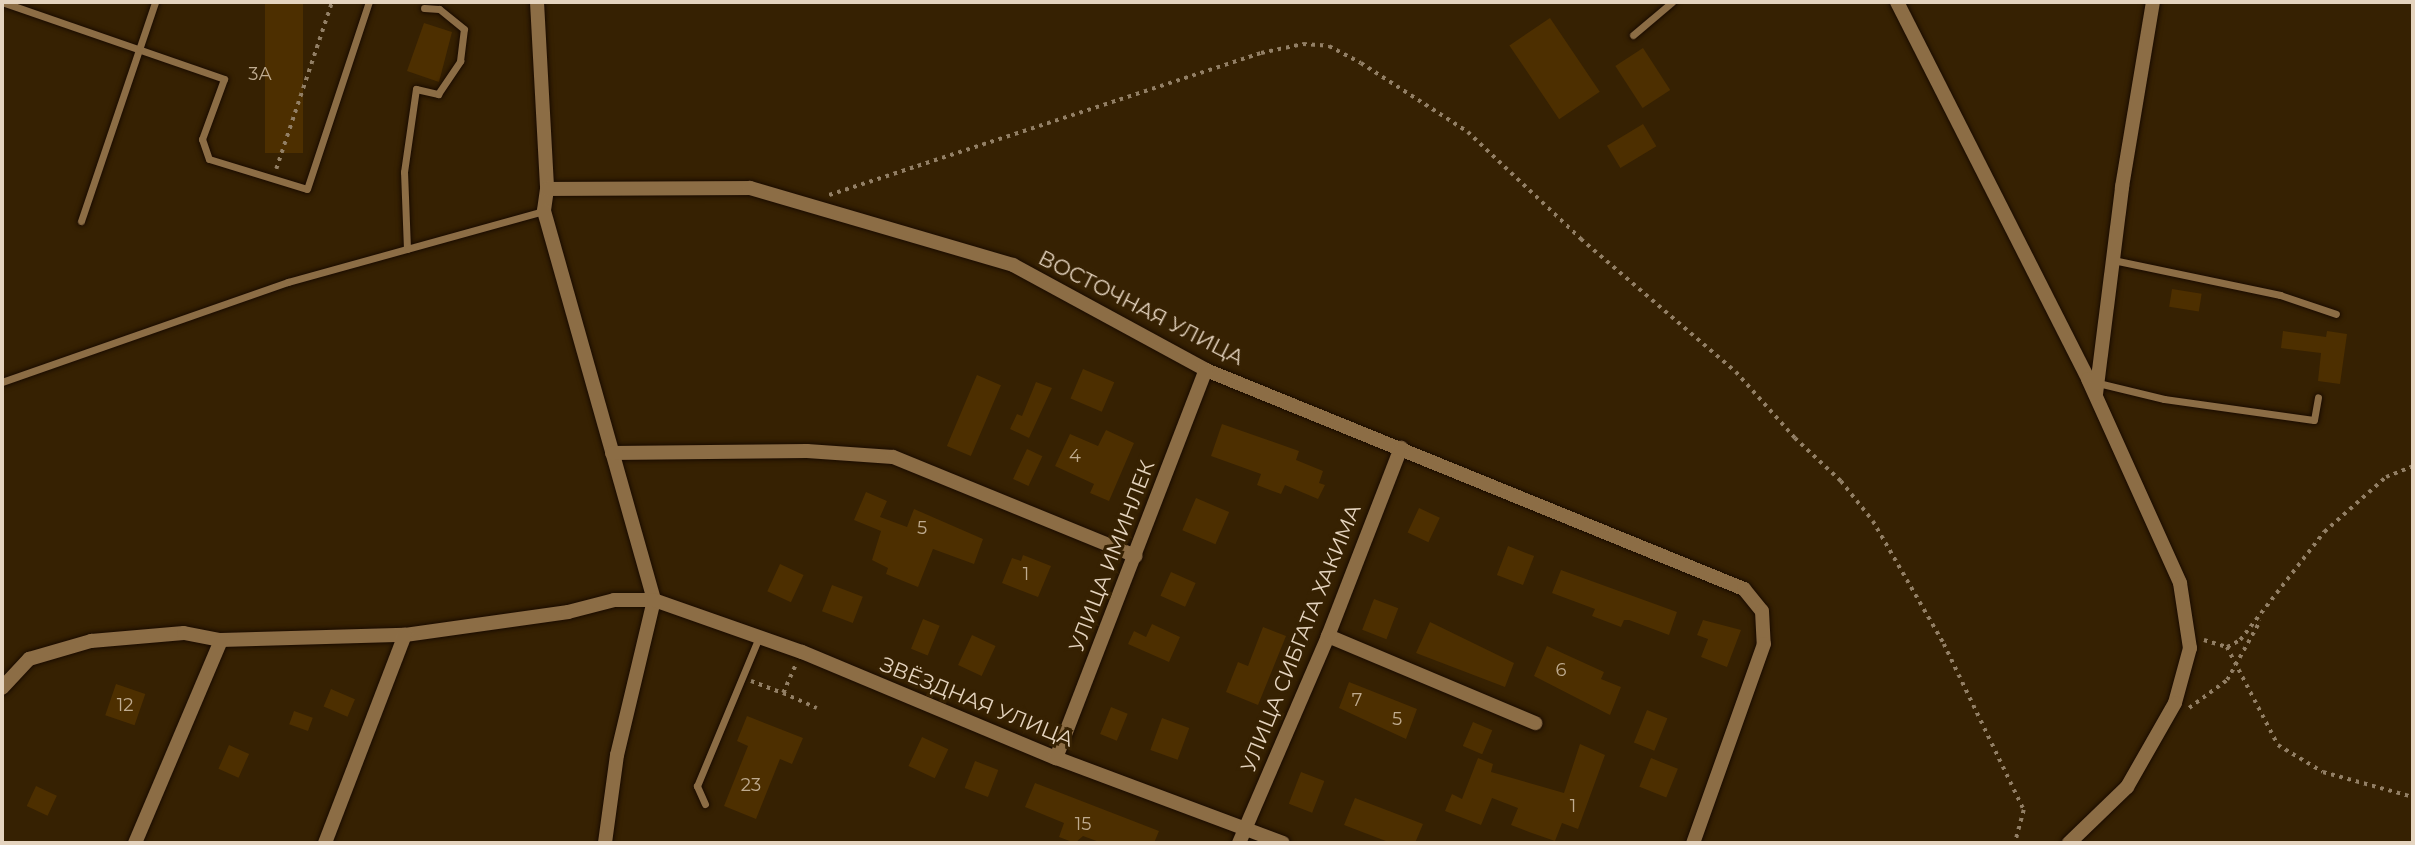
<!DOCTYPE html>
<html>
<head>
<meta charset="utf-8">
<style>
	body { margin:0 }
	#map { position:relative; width:2415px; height:845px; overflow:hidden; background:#362102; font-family:Montserrat,sans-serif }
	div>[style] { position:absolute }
	.building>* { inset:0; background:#4d2f00; transform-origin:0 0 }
	.path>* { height:3.5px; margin-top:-1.75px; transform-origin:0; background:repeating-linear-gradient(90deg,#927f65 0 3.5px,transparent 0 8.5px) }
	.roads { filter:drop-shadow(0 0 2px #190b00) drop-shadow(0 0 2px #190b00) }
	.lane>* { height:7px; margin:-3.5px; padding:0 3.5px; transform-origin:3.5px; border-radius:3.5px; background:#8c6d45 }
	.street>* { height:14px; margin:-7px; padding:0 7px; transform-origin:7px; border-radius:7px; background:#8c6d45 }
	span { translate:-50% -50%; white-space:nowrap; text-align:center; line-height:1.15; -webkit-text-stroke:6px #362102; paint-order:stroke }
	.number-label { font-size:18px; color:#bfab8f }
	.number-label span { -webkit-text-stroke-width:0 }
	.street-label { font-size:21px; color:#e5d4bf }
	.frame { position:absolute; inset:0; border:4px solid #e5d4bf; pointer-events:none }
</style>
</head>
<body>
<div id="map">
	<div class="building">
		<i style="left:265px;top:2px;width:38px;height:151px"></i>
		<i style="left:1550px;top:18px;width:89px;height:49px;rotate:56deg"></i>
		<i style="clip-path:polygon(424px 23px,452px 32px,439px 82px,407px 71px)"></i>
		<i style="left:1643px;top:48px;width:50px;height:33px;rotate:57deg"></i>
		<i style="left:1643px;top:124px;width:26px;height:42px;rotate:59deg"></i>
		<i style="left:2172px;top:289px;width:30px;height:18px;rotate:9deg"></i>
		<i style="clip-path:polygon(2283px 331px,2326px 337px,2327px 331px,2347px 334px,2340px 384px,2318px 381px,2321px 353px,2281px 348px)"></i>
		<i style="left:1083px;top:369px;width:34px;height:32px;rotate:23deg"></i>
		<i style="left:977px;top:375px;width:26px;height:77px;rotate:23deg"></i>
		<i style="clip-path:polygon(1036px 382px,1052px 388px,1029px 438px,1010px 429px,1017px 414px,1022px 416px)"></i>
		<i style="clip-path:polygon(1222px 424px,1299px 451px,1296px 460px,1323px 471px,1319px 483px,1325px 485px,1318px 499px,1285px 485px,1281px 494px,1257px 485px,1261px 474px,1211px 456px)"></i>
		<i style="clip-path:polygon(1106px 430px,1134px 443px,1109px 501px,1090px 493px,1094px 484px,1055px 466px,1070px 434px,1098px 446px)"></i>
		<i style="left:1027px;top:449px;width:17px;height:33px;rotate:25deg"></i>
		<i style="clip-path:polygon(866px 492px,887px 501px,880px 517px,907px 527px,914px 509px,983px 539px,974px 564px,933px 549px,918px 587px,886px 574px,888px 568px,872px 560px,881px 531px,854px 520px)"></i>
		<i style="left:1196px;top:498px;width:36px;height:35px;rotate:23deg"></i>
		<i style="left:1419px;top:508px;width:23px;height:27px;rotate:25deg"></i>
		<i style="left:1508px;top:546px;width:28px;height:31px;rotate:21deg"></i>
		<i style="clip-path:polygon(1023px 555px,1051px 566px,1038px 597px,1002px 583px,1012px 558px,1021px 561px)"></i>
		<i style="left:780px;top:564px;width:26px;height:30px;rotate:25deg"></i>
		<i style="clip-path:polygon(1561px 570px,1677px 612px,1669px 635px,1629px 620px,1624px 620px,1621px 627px,1592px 616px,1595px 609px,1552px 593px)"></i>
		<i style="left:1171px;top:572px;width:27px;height:26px;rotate:24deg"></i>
		<i style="left:832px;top:585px;width:33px;height:28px;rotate:21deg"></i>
		<i style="left:1374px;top:599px;width:26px;height:33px;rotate:21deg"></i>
		<i style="left:923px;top:619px;width:18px;height:32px;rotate:22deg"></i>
		<i style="clip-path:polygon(1703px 620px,1741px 630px,1727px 667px,1701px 657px,1708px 639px,1697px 635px)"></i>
		<i style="clip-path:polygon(1430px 622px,1514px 663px,1505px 687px,1416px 653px)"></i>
		<i style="clip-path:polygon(1152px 624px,1180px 637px,1169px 662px,1128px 644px,1134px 631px,1146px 637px)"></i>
		<i style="clip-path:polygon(1263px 627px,1286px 636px,1258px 705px,1226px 692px,1238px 662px,1248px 666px)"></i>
		<i style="left:972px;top:635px;width:26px;height:33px;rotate:25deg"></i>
		<i style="clip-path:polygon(1547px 646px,1604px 672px,1601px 679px,1621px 687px,1610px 715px,1534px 676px)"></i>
		<i style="clip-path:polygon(1349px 682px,1417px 709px,1406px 739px,1339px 708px)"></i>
		<i style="left:116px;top:684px;width:31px;height:33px;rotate:19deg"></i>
		<i style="left:331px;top:689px;width:26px;height:19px;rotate:23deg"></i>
		<i style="left:1111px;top:707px;width:18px;height:29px;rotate:22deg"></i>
		<i style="left:1647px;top:710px;width:22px;height:35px;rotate:22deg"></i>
		<i style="left:294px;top:711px;width:20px;height:14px;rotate:20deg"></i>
		<i style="clip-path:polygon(747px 716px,803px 738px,792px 764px,780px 759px,756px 819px,724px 806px,748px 746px,737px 741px)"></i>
		<i style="left:1162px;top:718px;width:29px;height:34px;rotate:20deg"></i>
		<i style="left:1473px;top:722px;width:21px;height:26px;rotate:23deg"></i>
		<i style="left:922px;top:737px;width:29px;height:32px;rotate:25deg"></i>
		<i style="clip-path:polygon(1580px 744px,1605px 755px,1578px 829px,1562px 823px,1555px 841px,1529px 832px,1511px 825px,1518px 808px,1492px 798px,1481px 825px,1445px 811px,1452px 794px,1462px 799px,1478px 758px,1493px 764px,1491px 772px,1564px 793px)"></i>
		<i style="left:229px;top:745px;width:22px;height:26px;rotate:24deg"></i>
		<i style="left:1651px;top:758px;width:29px;height:31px;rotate:22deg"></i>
		<i style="left:975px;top:761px;width:25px;height:29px;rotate:21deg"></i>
		<i style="left:1301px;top:772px;width:25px;height:34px;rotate:21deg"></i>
		<i style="clip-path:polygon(1035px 783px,1159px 831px,1154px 843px,1102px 843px,1083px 836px,1075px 843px,1059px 837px,1064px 823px,1025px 807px)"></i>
		<i style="left:36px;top:786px;width:23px;height:22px;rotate:25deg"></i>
		<i style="clip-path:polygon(1355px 798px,1423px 824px,1415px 843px,1391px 843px,1344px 825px)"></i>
	</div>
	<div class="path">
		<i style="left:276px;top:169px;width:176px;rotate:-71.5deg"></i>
		<i style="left:829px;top:195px;width:455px;rotate:-18.2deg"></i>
		<i style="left:1261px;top:53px;width:43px;rotate:-12.1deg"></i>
		<i style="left:1303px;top:44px;width:26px;rotate:4deg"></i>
		<i style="left:1329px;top:46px;width:36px;rotate:28deg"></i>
		<i style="left:1361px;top:63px;width:127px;rotate:32.8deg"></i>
		<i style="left:1468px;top:132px;width:156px;rotate:43.4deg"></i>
		<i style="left:1581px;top:239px;width:204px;rotate:40.6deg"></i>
		<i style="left:1736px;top:372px;width:89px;rotate:48.2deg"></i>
		<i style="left:1795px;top:438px;width:63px;rotate:43.1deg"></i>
		<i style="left:1841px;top:481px;width:51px;rotate:51.3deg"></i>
		<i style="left:1873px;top:521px;width:142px;rotate:60deg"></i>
		<i style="left:1944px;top:644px;width:184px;rotate:64.3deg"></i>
		<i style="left:2024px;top:810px;width:34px;rotate:105deg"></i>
		<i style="left:2204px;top:640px;width:24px;rotate:17deg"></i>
		<i style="left:2227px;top:647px;width:15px;rotate:-28deg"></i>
		<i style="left:2240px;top:640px;width:137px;rotate:-52.1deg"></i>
		<i style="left:2324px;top:532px;width:83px;rotate:-41.6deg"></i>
		<i style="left:2386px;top:477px;width:29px;rotate:-22deg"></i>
		<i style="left:2227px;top:647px;width:110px;rotate:62.5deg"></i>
		<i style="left:2278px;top:745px;width:52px;rotate:31deg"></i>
		<i style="left:2323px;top:772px;width:93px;rotate:15.5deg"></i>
		<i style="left:751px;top:681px;width:34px;rotate:21deg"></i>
		<i style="left:783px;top:693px;width:32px;rotate:-66deg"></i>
		<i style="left:783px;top:693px;width:37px;rotate:24deg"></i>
		<i style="left:2189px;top:708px;width:47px;rotate:-36.4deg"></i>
		<i style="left:2227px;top:680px;width:68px;rotate:-60.8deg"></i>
	</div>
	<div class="roads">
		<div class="lane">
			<i style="left:2px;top:2px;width:235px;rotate:19.1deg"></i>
			<i style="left:224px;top:79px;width:64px;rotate:110.1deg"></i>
			<i style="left:202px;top:139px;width:21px;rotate:71deg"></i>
			<i style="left:209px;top:159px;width:102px;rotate:17deg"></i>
			<i style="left:307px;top:189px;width:197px;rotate:-71.7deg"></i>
			<i style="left:1633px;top:35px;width:51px;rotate:-40.2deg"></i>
			<i style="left:81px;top:221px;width:231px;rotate:-71.3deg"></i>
			<i style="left:407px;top:249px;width:77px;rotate:-92.2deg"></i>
			<i style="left:404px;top:172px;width:84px;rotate:-81.8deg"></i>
			<i style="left:416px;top:89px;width:23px;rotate:13deg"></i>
			<i style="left:438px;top:94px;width:40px;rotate:-56deg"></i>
			<i style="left:460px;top:61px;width:32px;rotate:-83deg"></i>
			<i style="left:464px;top:29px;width:32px;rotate:-141deg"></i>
			<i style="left:439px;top:9px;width:15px;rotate:-176deg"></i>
			<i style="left:2113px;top:260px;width:171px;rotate:11.8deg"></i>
			<i style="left:2280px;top:295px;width:59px;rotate:18.7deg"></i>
			<i style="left:2px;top:382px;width:303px;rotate:-19.3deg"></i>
			<i style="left:288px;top:282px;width:266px;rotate:-15.5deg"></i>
			<i style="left:2098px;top:383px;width:68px;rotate:13.6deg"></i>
			<i style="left:2164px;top:399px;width:151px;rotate:8deg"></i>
			<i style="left:2314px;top:420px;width:23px;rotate:-80deg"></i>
			<i style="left:705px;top:804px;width:20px;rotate:-114deg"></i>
			<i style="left:697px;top:786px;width:161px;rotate:-67.4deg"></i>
		</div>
		<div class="street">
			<i style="left:537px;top:2px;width:187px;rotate:86.9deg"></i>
			<i style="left:547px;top:189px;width:22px;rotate:98deg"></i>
			<i style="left:544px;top:211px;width:404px;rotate:74.2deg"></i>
			<i style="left:654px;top:600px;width:159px;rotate:103.4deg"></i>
			<i style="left:617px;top:755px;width:89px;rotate:97.8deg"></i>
			<i style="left:1897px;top:2px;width:423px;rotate:63.1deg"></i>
			<i style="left:2088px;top:379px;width:224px;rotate:65.7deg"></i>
			<i style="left:2180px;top:583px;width:66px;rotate:81.3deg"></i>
			<i style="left:2190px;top:648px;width:57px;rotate:105.3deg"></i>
			<i style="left:2175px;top:703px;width:97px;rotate:119.7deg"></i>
			<i style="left:2127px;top:787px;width:81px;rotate:136deg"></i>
			<i style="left:547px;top:189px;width:203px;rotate:-0.3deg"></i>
			<i style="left:750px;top:188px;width:274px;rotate:16.3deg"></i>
			<i style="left:1013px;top:265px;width:220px;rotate:28.5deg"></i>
			<i style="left:1206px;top:370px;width:581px;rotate:22.15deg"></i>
			<i style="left:1744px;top:589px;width:28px;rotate:51deg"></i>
			<i style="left:1762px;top:611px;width:33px;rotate:87deg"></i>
			<i style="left:1764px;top:644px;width:211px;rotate:109.6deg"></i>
			<i style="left:2096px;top:394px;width:209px;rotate:-82.8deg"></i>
			<i style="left:2122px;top:187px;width:188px;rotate:-80.5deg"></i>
			<i style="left:612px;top:453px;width:195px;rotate:-0.6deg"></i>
			<i style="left:807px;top:451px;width:86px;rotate:4deg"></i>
			<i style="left:893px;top:457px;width:262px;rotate:22.2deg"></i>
			<i style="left:1328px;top:636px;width:225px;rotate:22.8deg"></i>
			<i style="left:2px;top:688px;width:40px;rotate:-47deg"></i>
			<i style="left:29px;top:659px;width:65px;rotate:-16.2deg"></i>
			<i style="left:91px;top:641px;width:93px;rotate:-4.9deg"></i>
			<i style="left:184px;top:633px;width:38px;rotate:11deg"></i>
			<i style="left:221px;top:640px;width:184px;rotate:-1.6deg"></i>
			<i style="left:405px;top:635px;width:165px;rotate:-8deg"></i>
			<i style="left:568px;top:612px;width:48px;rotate:-14.6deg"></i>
			<i style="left:614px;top:600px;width:40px"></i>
			<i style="left:654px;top:600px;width:157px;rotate:19.4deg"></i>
			<i style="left:802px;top:652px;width:275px;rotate:22.7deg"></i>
			<i style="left:1056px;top:758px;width:242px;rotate:20.5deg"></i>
			<i style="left:1056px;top:758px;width:416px;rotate:-68.9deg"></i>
			<i style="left:135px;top:843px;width:220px;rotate:-67deg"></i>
			<i style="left:325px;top:843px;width:223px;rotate:-69deg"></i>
			<i style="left:1239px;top:843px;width:225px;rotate:-66.7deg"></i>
			<i style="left:1328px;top:636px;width:202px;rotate:-68.8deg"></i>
		</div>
	</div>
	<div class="number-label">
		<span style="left:260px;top:74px">3А</span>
		<span style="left:1075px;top:456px">4</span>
		<span style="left:922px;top:528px">5</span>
		<span style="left:1026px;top:574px">1</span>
		<span style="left:1561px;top:670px">6</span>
		<span style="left:1357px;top:700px">7</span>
		<span style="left:125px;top:705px">12</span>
		<span style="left:1397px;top:719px">5</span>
		<span style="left:751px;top:785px">23</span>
		<span style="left:1573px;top:806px">1</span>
		<span style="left:1083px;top:824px">15</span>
	</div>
	<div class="street-label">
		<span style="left:1141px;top:308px;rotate:27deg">ВОСТОЧНАЯ УЛИЦА</span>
		<span style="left:1112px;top:556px;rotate:-69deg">УЛИЦА ИМИНЛЕК</span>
		<span style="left:1301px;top:638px;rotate:-68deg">УЛИЦА СИБГАТА ХАКИМА</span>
		<span style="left:977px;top:702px;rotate:22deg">ЗВЁЗДНАЯ УЛИЦА</span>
	</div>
	<div class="frame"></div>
</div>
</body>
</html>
